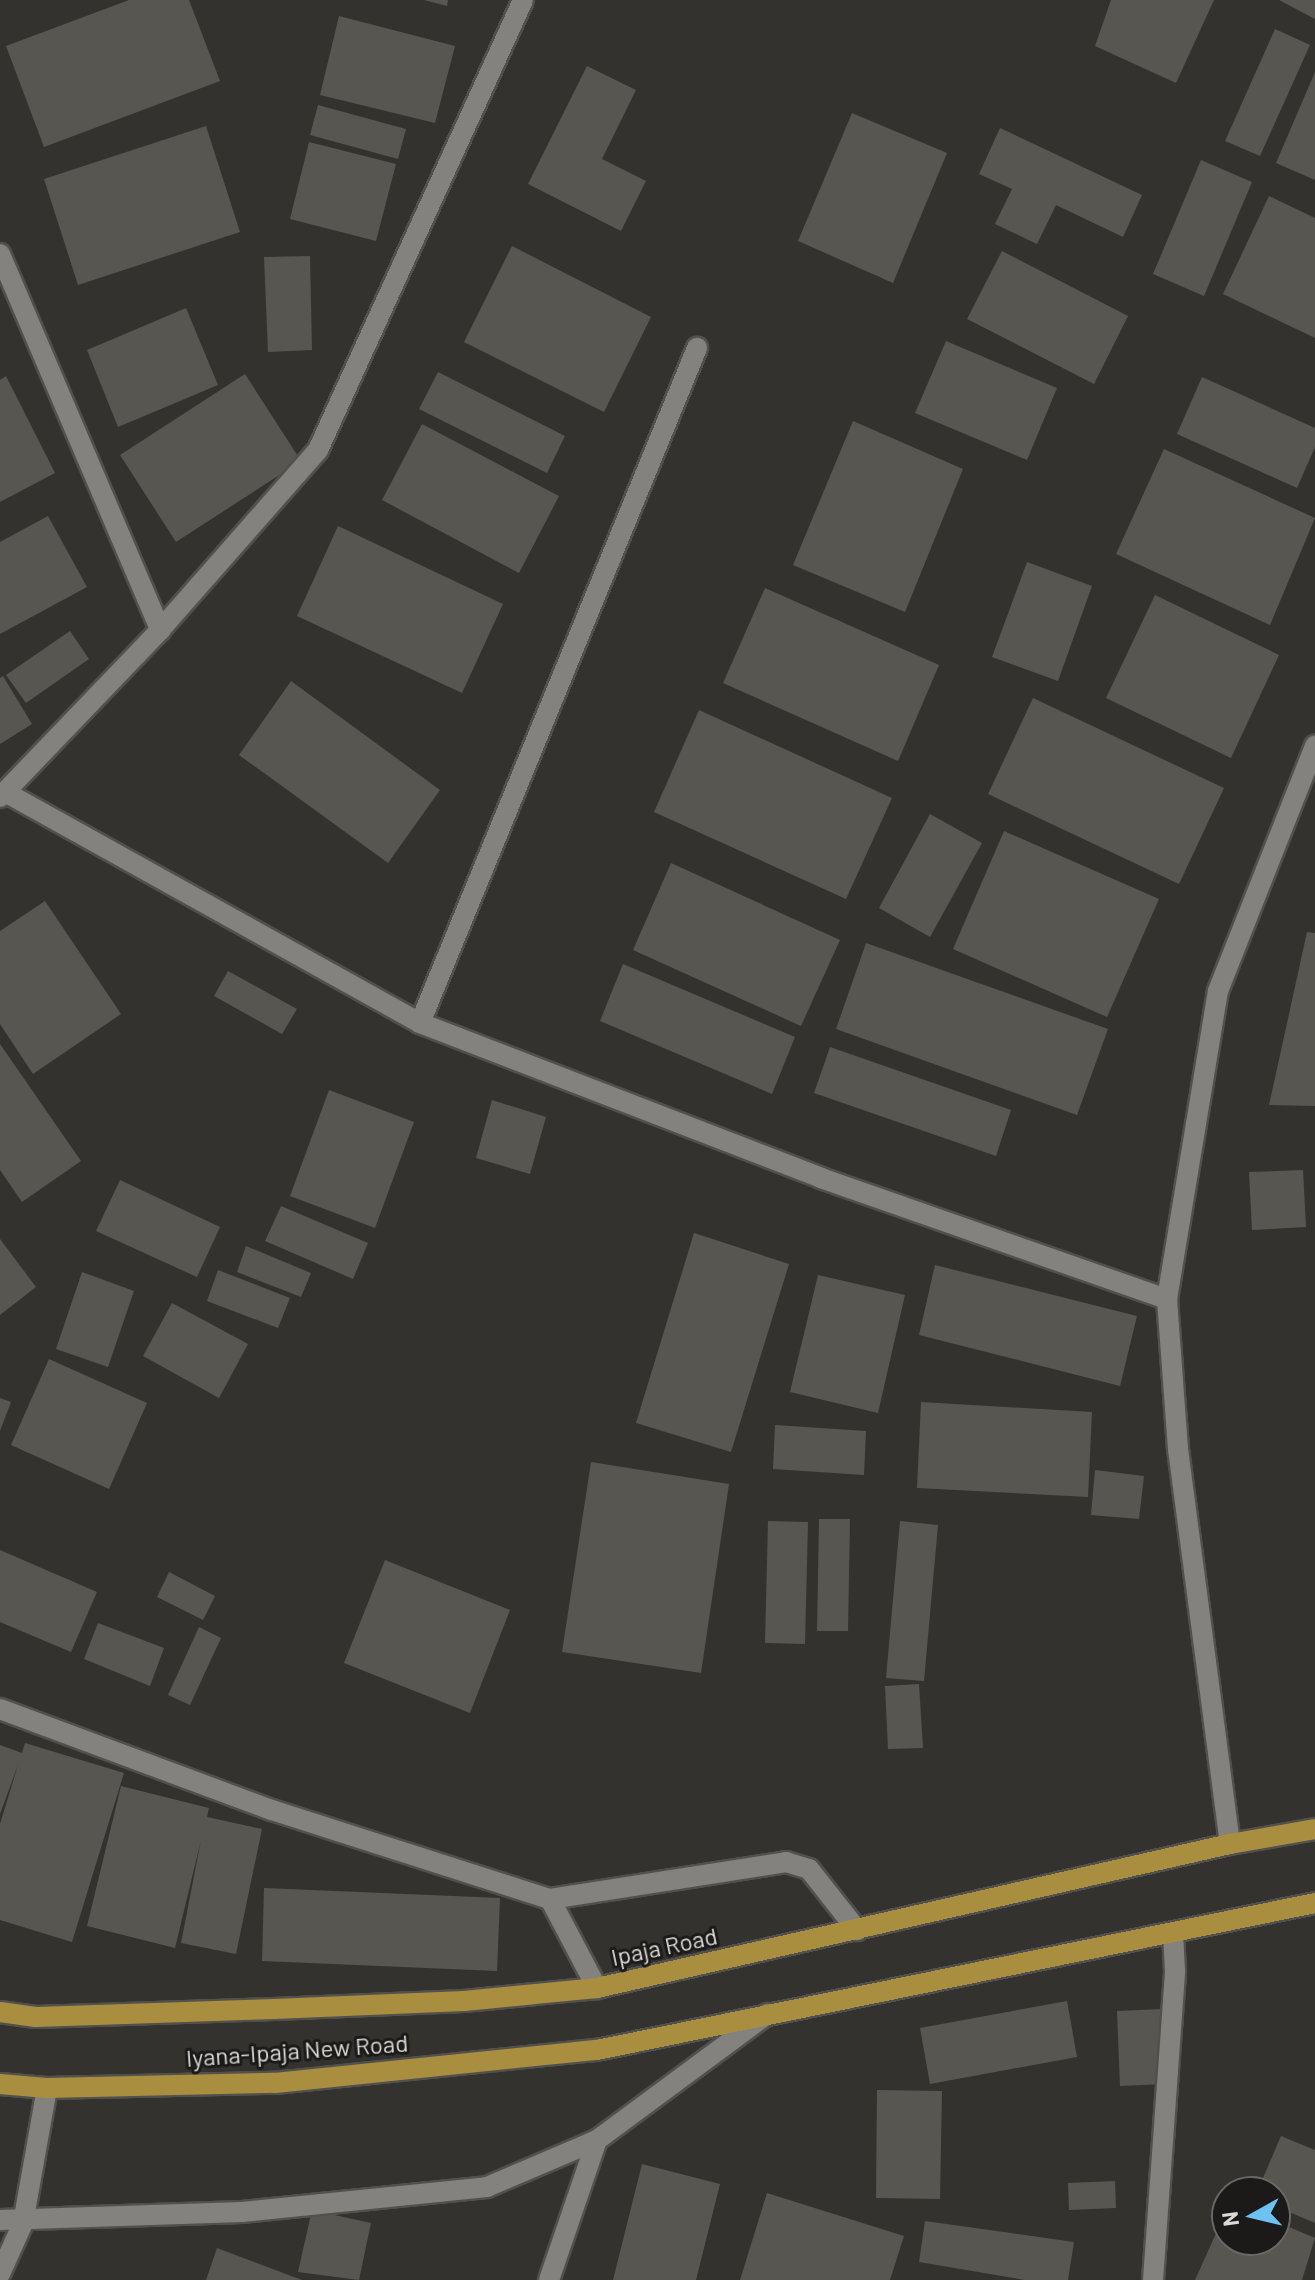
<!DOCTYPE html>
<html>
<head>
<meta charset="utf-8">
<style>
	body { margin:0 }
	#map { position:relative; width:1315px; height:2280px; overflow:hidden; background:#34322e; font-family:Barlow,sans-serif }
	div>[style] { position:absolute }
	.building>* { inset:0; background:#585651 }
	.roads { filter:drop-shadow(2px 0 #52504c) drop-shadow(-2px 0 #52504c) drop-shadow(0 2px #52504c) drop-shadow(0 -2px #52504c) }
	.minor>* { height:20px; margin:-10px; padding:0 10px; transform-origin:10px; border-radius:10px; background:#84827e }
	.tertiary>* { height:20px; margin:-10px; padding:0 10px; transform-origin:10px; border-radius:10px; background:#84827e }
	.primary>* { height:20px; margin:-10px; padding:0 10px; transform-origin:10px; border-radius:10px; background:#aa8e40 }
	span { translate:-50% -50%; white-space:nowrap; text-align:center; line-height:1.15; -webkit-text-stroke:6px #1b1a18; paint-order:stroke }
	.street-label { font-size:24px; color:#dcdad8 }
	.north { position:absolute; left:1211px; top:2176px; width:80px; height:80px; box-sizing:border-box; background:#1b1a18; border:2px solid #686765; border-radius:50%; rotate:262deg; font-size:22px; font-weight:700; line-height:32px; text-align:center; color:#dcdad8 }
	.north::after { content:''; display:block; margin:auto; width:28px; height:36px; background:#6ec2f3; clip-path:polygon(50% 0,100% 100%,50% 72%,0 100%) }
</style>
</head>
<body>
<div id="map">
	<div class="building">
		<div style="clip-path:polygon(129px 0,189px 0,220px 81px,44px 147px,6px 46px)"></div>
		<div style="clip-path:polygon(424px 0,448px 0,447px 6px)"></div>
		<div style="clip-path:polygon(1111px 0,1214px 0,1176px 83px,1095px 46px)"></div>
		<div style="clip-path:polygon(1279px 0,1315px 0,1315px 19px)"></div>
		<div style="clip-path:polygon(339px 16px,455px 46px,435px 123px,320px 95px)"></div>
		<div style="clip-path:polygon(1275px 29px,1310px 45px,1260px 156px,1225px 141px)"></div>
		<div style="clip-path:polygon(587px 66px,636px 90px,602px 159px,646px 181px,621px 231px,528px 184px)"></div>
		<div style="clip-path:polygon(1315px 72px,1315px 180px,1276px 163px)"></div>
		<div style="clip-path:polygon(318px 105px,406px 129px,398px 159px,310px 135px)"></div>
		<div style="clip-path:polygon(852px 113px,947px 153px,893px 283px,798px 241px)"></div>
		<div style="clip-path:polygon(206px 126px,240px 232px,78px 285px,44px 179px)"></div>
		<div style="clip-path:polygon(1000px 128px,1142px 195px,1123px 237px,1056px 205px,1037px 244px,995px 224px,1012px 189px,979px 174px)"></div>
		<div style="clip-path:polygon(309px 142px,396px 164px,376px 241px,290px 219px)"></div>
		<div style="clip-path:polygon(1201px 160px,1252px 182px,1204px 296px,1153px 274px)"></div>
		<div style="clip-path:polygon(1269px 196px,1315px 218px,1315px 338px,1223px 294px)"></div>
		<div style="clip-path:polygon(512px 246px,651px 317px,604px 412px,464px 342px)"></div>
		<div style="clip-path:polygon(1002px 251px,1128px 316px,1094px 384px,967px 319px)"></div>
		<div style="clip-path:polygon(310px 256px,312px 350px,268px 352px,264px 257px)"></div>
		<div style="clip-path:polygon(186px 308px,218px 385px,118px 427px,87px 350px)"></div>
		<div style="clip-path:polygon(946px 341px,1057px 388px,1027px 460px,915px 413px)"></div>
		<div style="clip-path:polygon(438px 372px,565px 436px,547px 473px,419px 409px)"></div>
		<div style="clip-path:polygon(245px 374px,301px 461px,176px 542px,120px 455px)"></div>
		<div style="clip-path:polygon(6px 376px,55px 473px,0 502px,0 380px)"></div>
		<div style="clip-path:polygon(1202px 377px,1315px 428px,1315px 447px,1297px 488px,1177px 434px)"></div>
		<div style="clip-path:polygon(853px 421px,963px 469px,905px 612px,793px 565px)"></div>
		<div style="clip-path:polygon(422px 424px,559px 496px,519px 573px,382px 500px)"></div>
		<div style="clip-path:polygon(1164px 449px,1315px 518px,1270px 625px,1116px 554px)"></div>
		<div style="clip-path:polygon(48px 516px,87px 587px,0 634px,0 542px)"></div>
		<div style="clip-path:polygon(338px 526px,503px 604px,462px 693px,297px 616px)"></div>
		<div style="clip-path:polygon(1027px 562px,1092px 586px,1058px 681px,992px 657px)"></div>
		<div style="clip-path:polygon(765px 588px,939px 665px,898px 761px,723px 683px)"></div>
		<div style="clip-path:polygon(1155px 595px,1279px 655px,1231px 758px,1106px 698px)"></div>
		<div style="clip-path:polygon(70px 631px,89px 659px,26px 703px,6px 675px)"></div>
		<div style="clip-path:polygon(3px 676px,32px 724px,0 744px,0 678px)"></div>
		<div style="clip-path:polygon(291px 681px,440px 790px,388px 863px,239px 755px)"></div>
		<div style="clip-path:polygon(1033px 698px,1224px 788px,1179px 884px,988px 794px)"></div>
		<div style="clip-path:polygon(699px 710px,892px 798px,846px 899px,654px 812px)"></div>
		<div style="clip-path:polygon(930px 814px,982px 843px,930px 937px,879px 908px)"></div>
		<div style="clip-path:polygon(1004px 831px,1159px 899px,1107px 1017px,953px 949px)"></div>
		<div style="clip-path:polygon(671px 863px,840px 940px,801px 1026px,633px 950px)"></div>
		<div style="clip-path:polygon(45px 901px,121px 1014px,33px 1074px,0 1024px,0 931px)"></div>
		<div style="clip-path:polygon(1307px 932px,1315px 933px,1315px 1106px,1269px 1105px)"></div>
		<div style="clip-path:polygon(866px 943px,1108px 1029px,1077px 1115px,836px 1029px)"></div>
		<div style="clip-path:polygon(623px 964px,795px 1037px,772px 1094px,600px 1021px)"></div>
		<div style="clip-path:polygon(228px 971px,297px 1009px,282px 1034px,214px 996px)"></div>
		<div style="clip-path:polygon(0 1044px,81px 1161px,22px 1202px,0 1170px)"></div>
		<div style="clip-path:polygon(830px 1047px,1011px 1110px,996px 1156px,814px 1093px)"></div>
		<div style="clip-path:polygon(329px 1090px,414px 1122px,375px 1228px,290px 1196px)"></div>
		<div style="clip-path:polygon(492px 1100px,546px 1117px,530px 1174px,476px 1158px)"></div>
		<div style="clip-path:polygon(1303px 1170px,1306px 1227px,1252px 1230px,1249px 1172px)"></div>
		<div style="clip-path:polygon(120px 1180px,220px 1227px,197px 1277px,96px 1231px)"></div>
		<div style="clip-path:polygon(281px 1206px,368px 1243px,353px 1279px,265px 1241px)"></div>
		<div style="clip-path:polygon(694px 1233px,789px 1264px,731px 1452px,636px 1423px)"></div>
		<div style="clip-path:polygon(0 1239px,36px 1287px,0 1315px)"></div>
		<div style="clip-path:polygon(246px 1246px,311px 1273px,301px 1297px,237px 1272px)"></div>
		<div style="clip-path:polygon(935px 1265px,1137px 1316px,1120px 1386px,919px 1335px)"></div>
		<div style="clip-path:polygon(218px 1270px,290px 1298px,278px 1328px,207px 1301px)"></div>
		<div style="clip-path:polygon(82px 1272px,134px 1291px,108px 1367px,56px 1349px)"></div>
		<div style="clip-path:polygon(818px 1275px,905px 1295px,878px 1413px,790px 1392px)"></div>
		<div style="clip-path:polygon(172px 1303px,248px 1344px,219px 1398px,143px 1356px)"></div>
		<div style="clip-path:polygon(49px 1359px,147px 1403px,109px 1489px,11px 1445px)"></div>
		<div style="clip-path:polygon(0 1398px,11px 1402px,0 1431px)"></div>
		<div style="clip-path:polygon(921px 1402px,1092px 1412px,1088px 1497px,917px 1488px)"></div>
		<div style="clip-path:polygon(775px 1425px,866px 1431px,864px 1475px,773px 1469px)"></div>
		<div style="clip-path:polygon(591px 1462px,729px 1484px,701px 1673px,562px 1652px)"></div>
		<div style="clip-path:polygon(1095px 1470px,1144px 1476px,1139px 1519px,1091px 1515px)"></div>
		<div style="clip-path:polygon(819px 1519px,850px 1519px,848px 1631px,817px 1631px)"></div>
		<div style="clip-path:polygon(768px 1521px,808px 1522px,805px 1644px,765px 1643px)"></div>
		<div style="clip-path:polygon(900px 1521px,938px 1525px,924px 1681px,886px 1678px)"></div>
		<div style="clip-path:polygon(0 1550px,97px 1592px,71px 1652px,0 1622px)"></div>
		<div style="clip-path:polygon(385px 1560px,510px 1610px,470px 1713px,344px 1663px)"></div>
		<div style="clip-path:polygon(169px 1572px,215px 1596px,203px 1620px,157px 1597px)"></div>
		<div style="clip-path:polygon(98px 1623px,164px 1648px,150px 1686px,84px 1659px)"></div>
		<div style="clip-path:polygon(199px 1627px,221px 1638px,190px 1705px,168px 1695px)"></div>
		<div style="clip-path:polygon(919px 1684px,923px 1748px,888px 1749px,885px 1686px)"></div>
		<div style="clip-path:polygon(25px 1743px,124px 1773px,72px 1942px,0 1920px,0 1824px,18px 1765px,0 1814px,0 1745px,22px 1753px)"></div>
		<div style="clip-path:polygon(121px 1786px,209px 1808px,207px 1817px,262px 1829px,236px 1954px,181px 1943px,201px 1840px,175px 1948px,87px 1926px)"></div>
		<div style="clip-path:polygon(264px 1888px,500px 1898px,497px 1971px,262px 1961px)"></div>
		<div style="clip-path:polygon(1067px 2001px,1077px 2057px,930px 2084px,920px 2028px)"></div>
		<div style="clip-path:polygon(1162px 2009px,1165px 2084px,1120px 2086px,1117px 2011px)"></div>
		<div style="clip-path:polygon(877px 2090px,942px 2091px,940px 2199px,876px 2198px)"></div>
		<div style="clip-path:polygon(1281px 2136px,1315px 2150px,1315px 2223px,1275px 2206px,1275px 2192px,1257px 2192px)"></div>
		<div style="clip-path:polygon(642px 2164px,720px 2184px,696px 2280px,613px 2280px)"></div>
		<div style="clip-path:polygon(1115px 2181px,1116px 2208px,1069px 2210px,1068px 2183px)"></div>
		<div style="clip-path:polygon(767px 2193px,904px 2236px,890px 2280px,740px 2280px)"></div>
		<div style="clip-path:polygon(1227px 2209px,1227px 2240px,1275px 2240px,1275px 2221px,1315px 2238px,1302px 2280px,1195px 2280px)"></div>
		<div style="clip-path:polygon(312px 2210px,371px 2223px,359px 2280px,298px 2272px)"></div>
		<div style="clip-path:polygon(925px 2221px,1074px 2242px,1068px 2280px,1025px 2280px,919px 2262px)"></div>
		<div style="clip-path:polygon(217px 2248px,302px 2280px,206px 2280px)"></div>
	</div>
	<div class="roads">
		<div class="minor">
			<div style="left:0;top:254px;width:409px;rotate:66.9deg"></div>
			<div style="left:5px;top:792px;width:475px;rotate:29.1deg"></div>
			<div style="left:420px;top:1023px;width:430px;rotate:21.1deg"></div>
			<div style="left:821px;top:1178px;width:367px;rotate:19.3deg"></div>
			<div style="left:0;top:797px;width:231px;rotate:-46.2deg"></div>
			<div style="left:160px;top:630px;width:240px;rotate:-48.7deg"></div>
			<div style="left:318px;top:450px;width:494px;rotate:-65.5deg"></div>
			<div style="left:420px;top:1023px;width:730px;rotate:-67.69deg"></div>
			<div style="left:0;top:1709px;width:290px;rotate:20.4deg"></div>
			<div style="left:272px;top:1810px;width:292px;rotate:17.8deg"></div>
			<div style="left:550px;top:1899px;width:101px;rotate:62.2deg"></div>
			<div style="left:1230px;top:1844px;width:398px;rotate:-97.5deg"></div>
			<div style="left:1178px;top:1449px;width:150px;rotate:-94.2deg"></div>
			<div style="left:1167px;top:1299px;width:312px;rotate:-80.6deg"></div>
			<div style="left:1218px;top:991px;width:264px;rotate:-68.4deg"></div>
			<div style="left:550px;top:1899px;width:239px;rotate:-8.9deg"></div>
			<div style="left:786px;top:1862px;width:24px;rotate:17deg"></div>
			<div style="left:809px;top:1869px;width:78px;rotate:51.8deg"></div>
			<div style="left:0;top:2220px;width:242px;rotate:-1.9deg"></div>
			<div style="left:242px;top:2212px;width:246px;rotate:-5.8deg"></div>
			<div style="left:487px;top:2187px;width:120px;rotate:-23.1deg"></div>
			<div style="left:597px;top:2140px;width:212px;rotate:-36.5deg"></div>
			<div style="left:549px;top:2280px;width:148px;rotate:-71.1deg"></div>
			<div style="left:1153px;top:2280px;width:310px;rotate:-85.9deg"></div>
			<div style="left:1175px;top:1971px;width:36px;rotate:-93deg"></div>
		</div>
		<div class="tertiary">
			<div style="left:0;top:2274px;width:56px;rotate:-65.7deg"></div>
			<div style="left:23px;top:2223px;width:137px;rotate:-79.9deg"></div>
		</div>
		<div class="primary">
			<div style="left:0;top:2012px;width:36px;rotate:8deg"></div>
			<div style="left:36px;top:2017px;width:238px;rotate:-1.9deg"></div>
			<div style="left:274px;top:2009px;width:190px;rotate:-2.4deg"></div>
			<div style="left:464px;top:2001px;width:134px;rotate:-5.6deg"></div>
			<div style="left:597px;top:1988px;width:649px;rotate:-12.82deg"></div>
			<div style="left:1230px;top:1844px;width:86px;rotate:-10deg"></div>
			<div style="left:0;top:2084px;width:47px;rotate:4.9deg"></div>
			<div style="left:47px;top:2088px;width:228px;rotate:-1.3deg"></div>
			<div style="left:275px;top:2083px;width:324px;rotate:-5.9deg"></div>
			<div style="left:597px;top:2050px;width:733px;rotate:-11.57deg"></div>
		</div>
	</div>
	<div class="street-label">
		<span style="left:664px;top:1946px;rotate:-12deg">Ipaja Road</span>
		<span style="left:297px;top:2050px;rotate:-4deg">Iyana-Ipaja New Road</span>
	</div>
	<div class="north">N</div>
</div>
</body>
</html>
